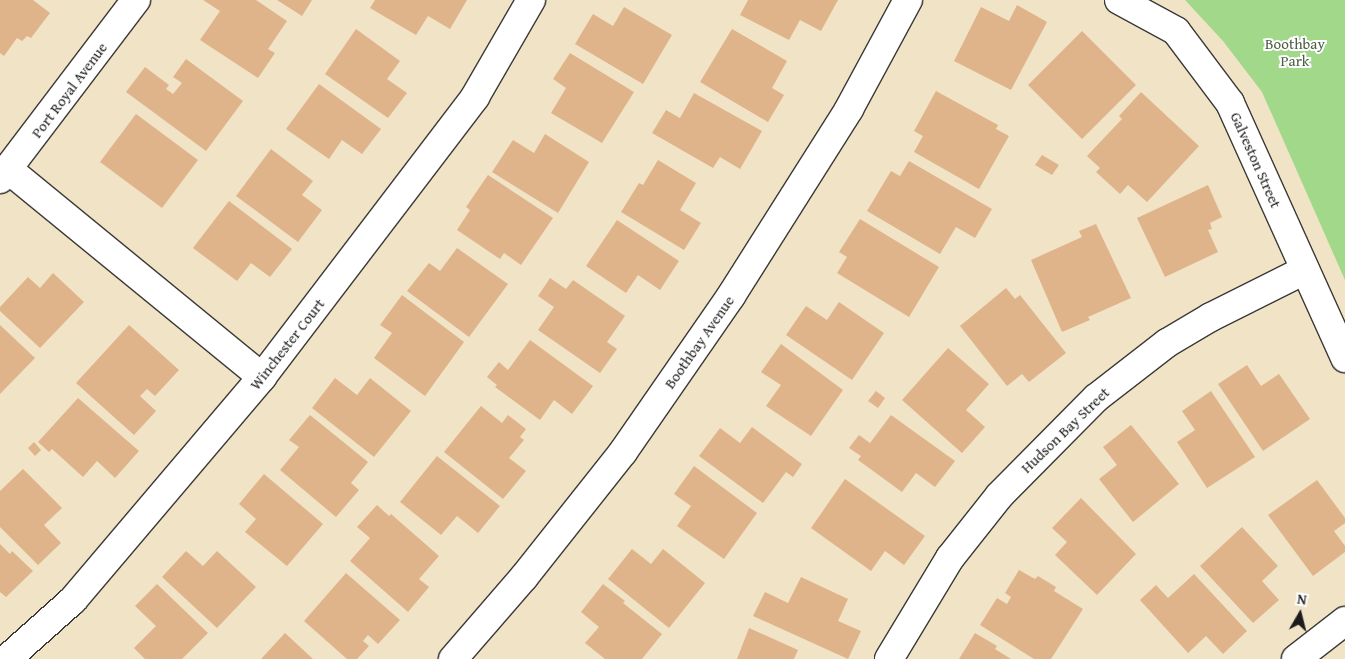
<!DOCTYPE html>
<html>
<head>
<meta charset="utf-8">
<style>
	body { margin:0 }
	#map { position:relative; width:1345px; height:659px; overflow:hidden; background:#f0e3c6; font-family:"Gentium Book Plus",serif }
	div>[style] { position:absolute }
	.green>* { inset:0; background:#a1d88a }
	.building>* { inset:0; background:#e0b48b }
	.roads { filter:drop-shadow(1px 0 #3c3a36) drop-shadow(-1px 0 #3c3a36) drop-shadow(0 1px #3c3a36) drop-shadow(0 -1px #3c3a36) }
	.minor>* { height:28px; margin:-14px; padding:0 14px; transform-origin:14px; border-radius:14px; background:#fff }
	span { translate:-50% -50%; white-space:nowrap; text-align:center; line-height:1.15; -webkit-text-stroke:4px #fff; paint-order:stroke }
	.park-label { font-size:15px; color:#4b5e42 }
	.street-label { font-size:15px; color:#1c1c1c }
	.north { position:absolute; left:1275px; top:589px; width:50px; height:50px; -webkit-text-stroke:4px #fff; paint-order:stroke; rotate:8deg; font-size:14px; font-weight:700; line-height:20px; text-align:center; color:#1c1c1c }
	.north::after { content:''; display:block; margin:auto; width:18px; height:22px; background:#1c1c1c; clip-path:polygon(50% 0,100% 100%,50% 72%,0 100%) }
</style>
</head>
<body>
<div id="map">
	<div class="green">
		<div style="clip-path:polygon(1185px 0,1345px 0,1345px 280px,1262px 92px,1223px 41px)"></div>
	</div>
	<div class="building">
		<div style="clip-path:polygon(0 0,33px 0,50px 13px,31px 38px,27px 36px,22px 41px,17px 38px,4px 56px,0 53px)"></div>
		<div style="clip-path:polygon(203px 0,256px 0,287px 21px,268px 49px,275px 53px,258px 78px,200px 40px,220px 11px)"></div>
		<div style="clip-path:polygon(277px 0,312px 0,302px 16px)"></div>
		<div style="clip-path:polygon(375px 0,467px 0,450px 29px,428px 16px,416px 35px,370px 8px)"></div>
		<div style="clip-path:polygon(748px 0,838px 0,821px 31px,800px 20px,789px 40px,740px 15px)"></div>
		<div style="clip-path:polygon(1017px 5px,1047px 22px,1011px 90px,954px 61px,981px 7px,1009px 21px)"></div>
		<div style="clip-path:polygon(624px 7px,672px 35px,643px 84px,575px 44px,593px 14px,613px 26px)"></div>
		<div style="clip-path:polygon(356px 29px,400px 61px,387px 79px,407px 93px,388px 118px,325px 74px)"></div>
		<div style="clip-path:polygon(732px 29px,787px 61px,772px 88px,784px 95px,768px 122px,700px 82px)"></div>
		<div style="clip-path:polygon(1082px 31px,1136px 85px,1082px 139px,1028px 85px)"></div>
		<div style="clip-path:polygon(570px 53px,634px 92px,602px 143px,551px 113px,566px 88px,553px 79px)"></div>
		<div style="clip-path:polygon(186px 59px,243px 101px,206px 151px,126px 92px,145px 67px,169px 85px,166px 89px,173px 94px,182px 83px,173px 77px)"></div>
		<div style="clip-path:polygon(319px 84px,381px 129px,362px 154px,342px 140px,329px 159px,286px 129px)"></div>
		<div style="clip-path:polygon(936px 91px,998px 125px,996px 129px,1009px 136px,979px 189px,914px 152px,923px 136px,914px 131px)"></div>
		<div style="clip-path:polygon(1141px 92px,1199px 146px,1147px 202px,1128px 185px,1120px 194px,1096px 172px,1100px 168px,1087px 156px,1122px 119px,1119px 116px)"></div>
		<div style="clip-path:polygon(694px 93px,762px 131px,740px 169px,720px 157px,713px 168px,652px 133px,666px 110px,680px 118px)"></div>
		<div style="clip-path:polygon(136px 114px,198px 160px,162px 208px,100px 162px)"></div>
		<div style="clip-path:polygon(545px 134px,589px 162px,558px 213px,492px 172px,513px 140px,534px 153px)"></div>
		<div style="clip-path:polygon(271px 149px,313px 181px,302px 195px,322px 210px,298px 242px,236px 196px)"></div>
		<div style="clip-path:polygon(1042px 155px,1059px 165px,1052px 175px,1035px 165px)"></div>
		<div style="clip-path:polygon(658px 160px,696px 183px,680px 210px,701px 223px,684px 250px,621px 212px,639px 183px,643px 185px)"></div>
		<div style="clip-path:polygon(909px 161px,992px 209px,975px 238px,956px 227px,940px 254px,867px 211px,891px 171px,900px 176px)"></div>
		<div style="clip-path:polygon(488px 175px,553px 218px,521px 265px,504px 253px,500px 259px,457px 230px,470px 210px,466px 207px)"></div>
		<div style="clip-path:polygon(1208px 185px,1222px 217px,1210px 223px,1212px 229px,1208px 230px,1218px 252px,1165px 277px,1137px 218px)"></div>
		<div style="clip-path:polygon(229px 201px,292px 249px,270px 277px,251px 263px,237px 281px,193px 248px)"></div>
		<div style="clip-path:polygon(860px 219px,939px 267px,909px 317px,837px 273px,847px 257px,839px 252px)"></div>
		<div style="clip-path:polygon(617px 220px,679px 261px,660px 290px,638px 275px,626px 293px,586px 266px)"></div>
		<div style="clip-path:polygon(1096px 224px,1131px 298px,1088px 317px,1090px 320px,1062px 332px,1031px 260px,1082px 237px,1079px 231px)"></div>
		<div style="clip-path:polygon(457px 248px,508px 284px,469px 337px,407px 291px,429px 263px,440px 271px)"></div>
		<div style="clip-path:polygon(53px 273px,84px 302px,40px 348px,0 311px,0 307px,28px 277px,40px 288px)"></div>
		<div style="clip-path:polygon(550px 278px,566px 289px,573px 280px,625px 316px,607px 342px,617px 349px,600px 373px,538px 330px,554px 307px,538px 296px)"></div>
		<div style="clip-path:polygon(1006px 288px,1015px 299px,1020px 295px,1066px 353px,1029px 382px,1022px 374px,1007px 386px,960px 326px)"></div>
		<div style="clip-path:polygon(402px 295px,464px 342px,425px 396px,374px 358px,392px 333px,380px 325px)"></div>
		<div style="clip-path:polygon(839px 302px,884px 333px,852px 380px,786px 335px,806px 306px,827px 320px)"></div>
		<div style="clip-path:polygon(0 325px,35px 358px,0 394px)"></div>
		<div style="clip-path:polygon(129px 325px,179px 370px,155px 396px,147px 389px,140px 396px,156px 411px,134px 435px,76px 383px)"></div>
		<div style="clip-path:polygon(530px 340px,593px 386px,572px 414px,554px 400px,540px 420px,495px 387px,497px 385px,487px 377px,499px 362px,508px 370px)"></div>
		<div style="clip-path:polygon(781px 344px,843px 390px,811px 436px,766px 406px,781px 385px,761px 372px)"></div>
		<div style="clip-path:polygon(948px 348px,989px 384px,966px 410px,985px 427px,962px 453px,902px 400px)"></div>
		<div style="clip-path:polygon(1247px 365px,1261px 386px,1279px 374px,1310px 419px,1263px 451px,1218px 384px)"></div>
		<div style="clip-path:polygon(335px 378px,357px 395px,370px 378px,411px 411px,374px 457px,312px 408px)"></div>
		<div style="clip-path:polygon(876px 391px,885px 398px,878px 408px,868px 401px)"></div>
		<div style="clip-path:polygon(1211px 391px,1255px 457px,1207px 488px,1177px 442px,1195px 430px,1182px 411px)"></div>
		<div style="clip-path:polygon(78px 398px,139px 451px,115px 478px,97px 461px,83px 477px,52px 449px,49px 452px,38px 442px)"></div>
		<div style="clip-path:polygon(481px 406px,502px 423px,508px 415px,526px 429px,520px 437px,524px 440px,509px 458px,526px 471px,503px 499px,444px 452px)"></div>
		<div style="clip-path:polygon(310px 415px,368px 462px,351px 483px,359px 490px,336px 517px,280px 470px,299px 447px,289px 440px)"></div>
		<div style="clip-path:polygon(891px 415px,955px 461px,935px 487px,916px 473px,902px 492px,858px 460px,861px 456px,849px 448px,859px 435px,870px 443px)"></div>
		<div style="clip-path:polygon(1131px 425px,1179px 484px,1133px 522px,1099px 479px,1117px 465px,1103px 447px)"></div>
		<div style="clip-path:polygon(752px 427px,802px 464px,793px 477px,786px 472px,763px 503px,699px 456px,720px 428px,740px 443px)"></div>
		<div style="clip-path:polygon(34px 442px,41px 450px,35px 456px,28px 448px)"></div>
		<div style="clip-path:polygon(437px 456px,500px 506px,478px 533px,457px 516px,441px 535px,400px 502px)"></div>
		<div style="clip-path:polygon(694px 466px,757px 513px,724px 559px,677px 526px,691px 506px,674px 494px)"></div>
		<div style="clip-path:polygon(23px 469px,62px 508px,44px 525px,61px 543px,38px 565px,0 527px,0 491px)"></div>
		<div style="clip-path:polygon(264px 474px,323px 524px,287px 566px,245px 532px,256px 519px,239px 504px)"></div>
		<div style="clip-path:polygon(845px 479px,925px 536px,904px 565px,885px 551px,871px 571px,811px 528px)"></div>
		<div style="clip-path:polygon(1317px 480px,1345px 518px,1345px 523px,1334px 531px,1345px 546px,1345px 552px,1313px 576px,1268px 515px)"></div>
		<div style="clip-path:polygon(1081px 498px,1136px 554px,1097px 595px,1055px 555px,1067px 542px,1052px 528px)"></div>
		<div style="clip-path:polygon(377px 505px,389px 516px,391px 514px,439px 556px,419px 579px,429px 587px,408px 612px,350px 561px,370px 538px,357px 527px)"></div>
		<div style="clip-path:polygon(1242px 527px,1278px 566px,1262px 581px,1279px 600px,1253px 623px,1200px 566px)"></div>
		<div style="clip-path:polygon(0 544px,10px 554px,12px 551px,33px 571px,6px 597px,0 592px)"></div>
		<div style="clip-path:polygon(632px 549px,651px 564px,663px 549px,705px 583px,669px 628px,608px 579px)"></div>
		<div style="clip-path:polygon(186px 551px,203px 566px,217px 551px,256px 587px,217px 628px,162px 577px)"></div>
		<div style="clip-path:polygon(1019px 570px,1035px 579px,1038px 576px,1056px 587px,1054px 591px,1083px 609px,1051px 659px,1034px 659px,980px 625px,997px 598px,1007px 604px,1011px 597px,1005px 593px)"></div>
		<div style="clip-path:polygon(346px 573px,400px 620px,378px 644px,368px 635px,363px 641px,369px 646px,357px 659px,347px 659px,304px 621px)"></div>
		<div style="clip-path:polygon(1194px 574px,1247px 631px,1223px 654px,1206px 636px,1188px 653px,1140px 600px,1156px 585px,1168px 598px)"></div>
		<div style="clip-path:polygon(801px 577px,848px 599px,838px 621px,861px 631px,848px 659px,753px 616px,765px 592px,788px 603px)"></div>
		<div style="clip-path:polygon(157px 584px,208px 633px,182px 659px,145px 659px,134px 648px,156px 626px,135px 606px)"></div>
		<div style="clip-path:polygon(603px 584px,625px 601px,623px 603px,662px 634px,642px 659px,605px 659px,585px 643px,599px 627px,581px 612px)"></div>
		<div style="clip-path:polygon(749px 628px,798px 650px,794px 659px,737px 659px)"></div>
		<div style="clip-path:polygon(285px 633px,313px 659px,261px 659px)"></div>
		<div style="clip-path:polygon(975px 633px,997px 646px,995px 649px,1011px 659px,959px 659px)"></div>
	</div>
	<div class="roads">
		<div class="minor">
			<div style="left:1119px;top:0;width:65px;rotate:28.5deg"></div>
			<div style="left:1176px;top:31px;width:90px;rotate:53.1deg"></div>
			<div style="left:1230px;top:103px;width:280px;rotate:65.7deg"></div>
			<div style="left:9px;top:170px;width:327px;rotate:39.3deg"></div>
			<div style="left:0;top:179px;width:225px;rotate:-52.8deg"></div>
			<div style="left:7px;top:659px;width:89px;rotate:-41.8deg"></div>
			<div style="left:73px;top:600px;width:292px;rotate:-49.7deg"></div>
			<div style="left:262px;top:377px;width:352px;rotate:-52.7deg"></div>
			<div style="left:475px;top:97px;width:112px;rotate:-60deg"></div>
			<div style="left:453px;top:659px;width:108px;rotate:-49.1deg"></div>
			<div style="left:524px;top:577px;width:159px;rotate:-51.6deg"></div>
			<div style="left:623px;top:452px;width:190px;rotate:-55.3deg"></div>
			<div style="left:731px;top:296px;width:221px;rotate:-57.7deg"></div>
			<div style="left:849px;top:109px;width:124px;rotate:-61.6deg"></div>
			<div style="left:889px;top:659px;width:118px;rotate:-58.9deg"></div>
			<div style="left:950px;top:558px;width:80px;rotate:-51.6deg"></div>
			<div style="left:1000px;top:495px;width:136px;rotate:-45.3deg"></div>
			<div style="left:1096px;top:398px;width:90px;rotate:-37.8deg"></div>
			<div style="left:1167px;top:343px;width:51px;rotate:-30.6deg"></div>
			<div style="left:1211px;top:317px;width:105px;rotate:-26.6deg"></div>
			<div style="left:1296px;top:659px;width:62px;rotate:-37.8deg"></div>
		</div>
	</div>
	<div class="park-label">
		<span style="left:1295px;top:52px">Boothbay<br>Park</span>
	</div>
	<div class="street-label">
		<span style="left:69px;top:90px;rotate:-53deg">Port Royal Avenue</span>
		<span style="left:1256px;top:160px;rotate:66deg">Galveston Street</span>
		<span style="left:699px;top:342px;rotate:-55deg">Boothbay Avenue</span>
		<span style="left:287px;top:344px;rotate:-52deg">Winchester Court</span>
		<span style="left:1065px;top:430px;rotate:-44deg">Hudson Bay Street</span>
	</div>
	<div class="north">N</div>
</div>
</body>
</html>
